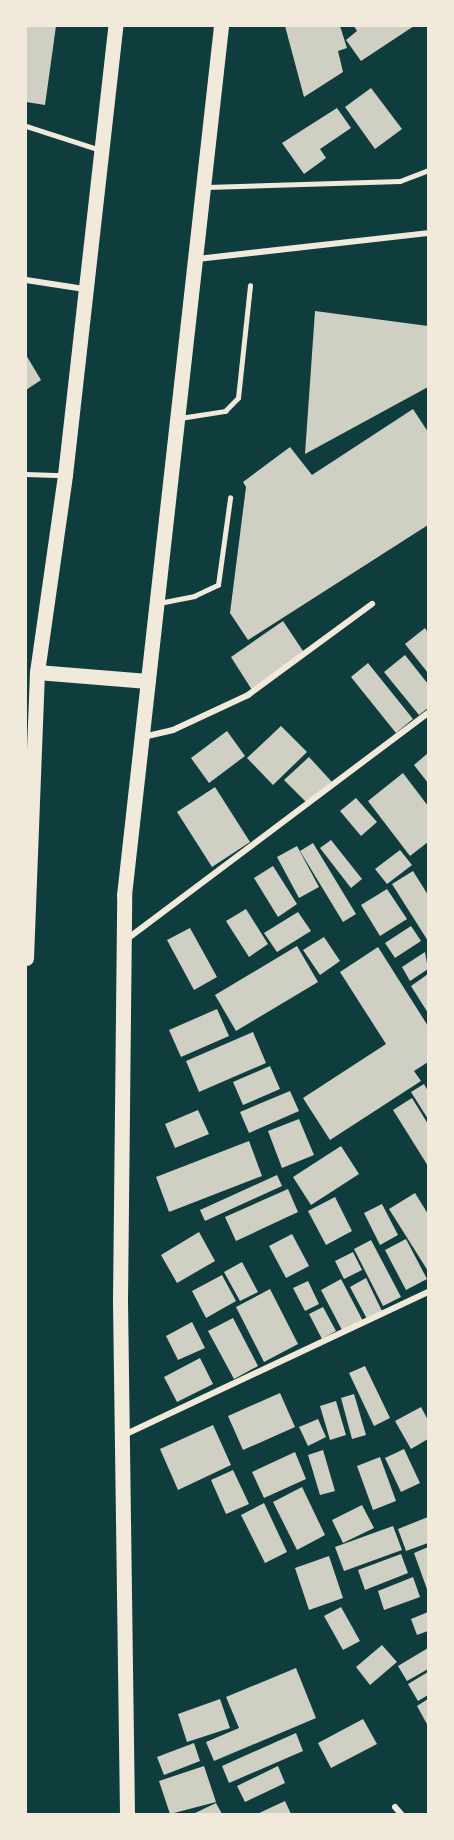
<!DOCTYPE html>
<html>
<head>
<meta charset="utf-8">
<style>
	body { margin:0 }
	#map { position:relative; width:454px; height:1840px; overflow:hidden; background:#0f3d3e; font-family:"Work Sans",sans-serif }
	div>[style] { position:absolute }
	.building>* { inset:0; background:#cfcfc3 }
	.service>* { height:4.5px; margin:-2.25px; padding:0 2.25px; transform-origin:2.25px; border-radius:2.25px; background:#f1e9da }
	.minor>* { height:6px; margin:-3px; padding:0 3px; transform-origin:3px; border-radius:3px; background:#f1e9da }
	.primary>* { height:15px; margin:-7.5px; padding:0 7.5px; transform-origin:7.5px; border-radius:7.5px; background:#f1e9da }
	span { translate:-50% -50%; white-space:nowrap; text-align:center; line-height:1.15; -webkit-text-stroke:4.5px #f1e9da; paint-order:stroke }
	.frame { position:absolute; inset:0; border:27px solid #f1e9da; pointer-events:none }
</style>
</head>
<body>
<div id="map">
	<div class="building">
		<div style="clip-path:polygon(26px 26px,56px 26px,45px 105px,26px 102px)"></div>
		<div style="clip-path:polygon(285px 26px,340px 26px,347px 48px,338px 51px,343px 72px,304px 97px)"></div>
		<div style="clip-path:polygon(354px 26px,414px 26px,361px 61px,346px 40px,357px 31px)"></div>
		<div style="clip-path:polygon(371px 88px,402px 129px,375px 149px,345px 107px)"></div>
		<div style="clip-path:polygon(337px 108px,351px 128px,320px 149px,326px 158px,304px 174px,282px 143px)"></div>
		<div style="clip-path:polygon(315px 311px,428px 326px,428px 387px,305px 454px)"></div>
		<div style="clip-path:polygon(26px 355px,41px 380px,26px 390px)"></div>
		<div style="clip-path:polygon(413px 409px,428px 432px,428px 525px,248px 640px,230px 613px,246px 487px,243px 482px,290px 447px,312px 475px)"></div>
		<div style="clip-path:polygon(283px 621px,305px 654px,252px 690px,231px 657px)"></div>
		<div style="clip-path:polygon(425px 628px,428px 633px,428px 673px,405px 644px)"></div>
		<div style="clip-path:polygon(405px 655px,428px 684px,428px 708px,419px 715px,384px 672px)"></div>
		<div style="clip-path:polygon(368px 663px,413px 719px,396px 733px,351px 677px)"></div>
		<div style="clip-path:polygon(281px 726px,307px 752px,273px 785px,247px 758px)"></div>
		<div style="clip-path:polygon(227px 731px,245px 756px,209px 783px,191px 758px)"></div>
		<div style="clip-path:polygon(428px 753px,428px 783px,414px 765px)"></div>
		<div style="clip-path:polygon(309px 757px,332px 782px,306px 802px,284px 780px)"></div>
		<div style="clip-path:polygon(403px 773px,428px 806px,428px 842px,410px 856px,368px 801px)"></div>
		<div style="clip-path:polygon(215px 787px,250px 842px,212px 867px,177px 812px)"></div>
		<div style="clip-path:polygon(356px 798px,377px 822px,361px 836px,340px 811px)"></div>
		<div style="clip-path:polygon(331px 840px,362px 879px,351px 888px,320px 848px)"></div>
		<div style="clip-path:polygon(313px 843px,356px 914px,343px 922px,300px 851px)"></div>
		<div style="clip-path:polygon(297px 846px,319px 887px,299px 898px,277px 857px)"></div>
		<div style="clip-path:polygon(400px 850px,412px 865px,387px 884px,375px 869px)"></div>
		<div style="clip-path:polygon(273px 866px,297px 904px,278px 917px,254px 878px)"></div>
		<div style="clip-path:polygon(413px 871px,428px 895px,428px 941px,392px 884px)"></div>
		<div style="clip-path:polygon(387px 889px,407px 919px,380px 936px,361px 905px)"></div>
		<div style="clip-path:polygon(246px 909px,268px 944px,249px 957px,226px 921px)"></div>
		<div style="clip-path:polygon(298px 912px,311px 931px,277px 952px,264px 933px)"></div>
		<div style="clip-path:polygon(411px 926px,421px 941px,395px 958px,385px 943px)"></div>
		<div style="clip-path:polygon(190px 928px,217px 977px,194px 990px,167px 940px)"></div>
		<div style="clip-path:polygon(324px 937px,340px 961px,320px 975px,303px 950px)"></div>
		<div style="clip-path:polygon(297px 946px,318px 982px,236px 1031px,215px 995px)"></div>
		<div style="clip-path:polygon(378px 947px,428px 1026px,428px 1062px,414px 1071px,421px 1081px,330px 1140px,303px 1098px,386px 1044px,340px 972px)"></div>
		<div style="clip-path:polygon(425px 952px,428px 969px,410px 981px,402px 967px)"></div>
		<div style="clip-path:polygon(428px 974px,428px 1013px,411px 986px)"></div>
		<div style="clip-path:polygon(217px 1009px,229px 1036px,181px 1057px,169px 1030px)"></div>
		<div style="clip-path:polygon(253px 1032px,266px 1063px,199px 1092px,186px 1061px)"></div>
		<div style="clip-path:polygon(270px 1066px,280px 1089px,243px 1105px,233px 1082px)"></div>
		<div style="clip-path:polygon(424px 1084px,428px 1091px,428px 1119px,411px 1092px)"></div>
		<div style="clip-path:polygon(290px 1091px,299px 1111px,249px 1133px,240px 1112px)"></div>
		<div style="clip-path:polygon(412px 1098px,428px 1124px,428px 1166px,393px 1110px)"></div>
		<div style="clip-path:polygon(198px 1110px,209px 1134px,175px 1148px,165px 1124px)"></div>
		<div style="clip-path:polygon(299px 1119px,314px 1155px,282px 1168px,268px 1131px)"></div>
		<div style="clip-path:polygon(249px 1141px,262px 1176px,169px 1212px,156px 1177px)"></div>
		<div style="clip-path:polygon(341px 1146px,359px 1174px,311px 1205px,293px 1177px)"></div>
		<div style="clip-path:polygon(277px 1175px,282px 1186px,205px 1221px,200px 1210px)"></div>
		<div style="clip-path:polygon(288px 1189px,298px 1212px,236px 1241px,225px 1217px)"></div>
		<div style="clip-path:polygon(415px 1193px,428px 1214px,428px 1271px,389px 1209px)"></div>
		<div style="clip-path:polygon(335px 1197px,352px 1231px,326px 1245px,308px 1211px)"></div>
		<div style="clip-path:polygon(382px 1204px,398px 1235px,380px 1245px,364px 1213px)"></div>
		<div style="clip-path:polygon(199px 1232px,215px 1261px,177px 1283px,161px 1255px)"></div>
		<div style="clip-path:polygon(292px 1234px,309px 1266px,286px 1278px,269px 1246px)"></div>
		<div style="clip-path:polygon(406px 1239px,427px 1279px,406px 1290px,385px 1250px)"></div>
		<div style="clip-path:polygon(371px 1240px,401px 1297px,383px 1306px,354px 1249px)"></div>
		<div style="clip-path:polygon(353px 1252px,362px 1270px,344px 1279px,335px 1261px)"></div>
		<div style="clip-path:polygon(242px 1262px,258px 1292px,240px 1301px,224px 1272px)"></div>
		<div style="clip-path:polygon(222px 1275px,236px 1301px,206px 1318px,192px 1291px)"></div>
		<div style="clip-path:polygon(366px 1278px,382px 1311px,367px 1319px,350px 1287px)"></div>
		<div style="clip-path:polygon(341px 1279px,363px 1321px,343px 1332px,321px 1290px)"></div>
		<div style="clip-path:polygon(308px 1281px,319px 1304px,305px 1311px,293px 1288px)"></div>
		<div style="clip-path:polygon(270px 1289px,298px 1344px,264px 1362px,236px 1307px)"></div>
		<div style="clip-path:polygon(323px 1307px,336px 1331px,322px 1339px,309px 1314px)"></div>
		<div style="clip-path:polygon(233px 1318px,258px 1366px,234px 1379px,208px 1331px)"></div>
		<div style="clip-path:polygon(192px 1322px,205px 1348px,178px 1360px,166px 1336px)"></div>
		<div style="clip-path:polygon(200px 1358px,213px 1384px,177px 1402px,164px 1377px)"></div>
		<div style="clip-path:polygon(365px 1366px,390px 1418px,374px 1426px,349px 1373px)"></div>
		<div style="clip-path:polygon(280px 1393px,295px 1427px,243px 1450px,228px 1416px)"></div>
		<div style="clip-path:polygon(354px 1394px,366px 1435px,352px 1439px,341px 1398px)"></div>
		<div style="clip-path:polygon(336px 1401px,346px 1435px,330px 1440px,320px 1406px)"></div>
		<div style="clip-path:polygon(421px 1407px,428px 1420px,428px 1439px,411px 1449px,395px 1421px)"></div>
		<div style="clip-path:polygon(318px 1419px,326px 1437px,308px 1446px,299px 1427px)"></div>
		<div style="clip-path:polygon(213px 1425px,231px 1465px,178px 1490px,160px 1449px)"></div>
		<div style="clip-path:polygon(404px 1449px,420px 1483px,401px 1492px,385px 1458px)"></div>
		<div style="clip-path:polygon(323px 1450px,335px 1491px,320px 1495px,308px 1455px)"></div>
		<div style="clip-path:polygon(295px 1452px,306px 1479px,264px 1498px,252px 1472px)"></div>
		<div style="clip-path:polygon(380px 1457px,396px 1501px,373px 1510px,357px 1466px)"></div>
		<div style="clip-path:polygon(233px 1470px,249px 1504px,226px 1514px,211px 1480px)"></div>
		<div style="clip-path:polygon(302px 1487px,325px 1535px,297px 1550px,273px 1502px)"></div>
		<div style="clip-path:polygon(264px 1503px,287px 1552px,265px 1563px,241px 1515px)"></div>
		<div style="clip-path:polygon(362px 1505px,374px 1528px,343px 1543px,332px 1520px)"></div>
		<div style="clip-path:polygon(428px 1517px,428px 1543px,406px 1551px,398px 1529px)"></div>
		<div style="clip-path:polygon(393px 1526px,402px 1550px,344px 1571px,335px 1547px)"></div>
		<div style="clip-path:polygon(428px 1547px,428px 1592px,414px 1553px)"></div>
		<div style="clip-path:polygon(401px 1554px,408px 1573px,365px 1590px,358px 1570px)"></div>
		<div style="clip-path:polygon(329px 1556px,343px 1598px,309px 1610px,295px 1568px)"></div>
		<div style="clip-path:polygon(413px 1577px,420px 1597px,384px 1610px,378px 1591px)"></div>
		<div style="clip-path:polygon(341px 1607px,360px 1641px,343px 1650px,324px 1616px)"></div>
		<div style="clip-path:polygon(428px 1612px,428px 1631px,417px 1635px,411px 1619px)"></div>
		<div style="clip-path:polygon(382px 1645px,397px 1662px,370px 1685px,356px 1667px)"></div>
		<div style="clip-path:polygon(428px 1648px,428px 1669px,407px 1681px,398px 1666px)"></div>
		<div style="clip-path:polygon(296px 1668px,316px 1718px,214px 1761px,206px 1742px,239px 1728px,226px 1697px)"></div>
		<div style="clip-path:polygon(428px 1672px,428px 1695px,418px 1701px,408px 1684px)"></div>
		<div style="clip-path:polygon(220px 1699px,230px 1728px,187px 1742px,178px 1714px)"></div>
		<div style="clip-path:polygon(428px 1699px,428px 1726px,417px 1706px)"></div>
		<div style="clip-path:polygon(363px 1719px,377px 1744px,331px 1768px,318px 1743px)"></div>
		<div style="clip-path:polygon(296px 1733px,303px 1751px,229px 1783px,222px 1766px)"></div>
		<div style="clip-path:polygon(194px 1743px,200px 1761px,164px 1775px,157px 1757px)"></div>
		<div style="clip-path:polygon(204px 1766px,216px 1802px,170px 1814px,159px 1781px)"></div>
		<div style="clip-path:polygon(278px 1766px,285px 1783px,245px 1802px,237px 1786px)"></div>
		<div style="clip-path:polygon(285px 1801px,291px 1814px,257px 1814px)"></div>
		<div style="clip-path:polygon(216px 1803px,222px 1814px,193px 1814px)"></div>
	</div>
	<div class="service">
		<div style="left:26px;top:126px;width:75px;rotate:17.9deg"></div>
		<div style="left:207px;top:187px;width:193px;rotate:-1.8deg"></div>
		<div style="left:400px;top:181px;width:30px;rotate:-21deg"></div>
		<div style="left:180px;top:418px;width:46px;rotate:-8.8deg"></div>
		<div style="left:225px;top:411px;width:18px;rotate:-45deg"></div>
		<div style="left:238px;top:398px;width:113px;rotate:-83.9deg"></div>
		<div style="left:26px;top:474px;width:37px;rotate:2deg"></div>
		<div style="left:159px;top:603px;width:36px;rotate:-11deg"></div>
		<div style="left:194px;top:596px;width:26px;rotate:-25deg"></div>
		<div style="left:218px;top:585px;width:88px;rotate:-82.1deg"></div>
	</div>
	<div class="minor">
		<div style="left:197px;top:259px;width:232px;rotate:-6.4deg"></div>
		<div style="left:26px;top:280px;width:59px;rotate:8.8deg"></div>
		<div style="left:143px;top:737px;width:31px;rotate:-13deg"></div>
		<div style="left:173px;top:730px;width:83px;rotate:-25deg"></div>
		<div style="left:248px;top:695px;width:154px;rotate:-36.3deg"></div>
		<div style="left:127px;top:939px;width:376px;rotate:-36.9deg"></div>
		<div style="left:124px;top:1435px;width:336px;rotate:-25.2deg"></div>
		<div style="left:395px;top:1807px;width:9px;rotate:49deg"></div>
	</div>
	<div class="primary">
		<div style="left:37px;top:672px;width:111px;rotate:4.6deg"></div>
		<div style="left:26px;top:958px;width:286px;rotate:-87.8deg"></div>
		<div style="left:37px;top:672px;width:199px;rotate:-81.9deg"></div>
		<div style="left:65px;top:475px;width:452px;rotate:-83.6deg"></div>
		<div style="left:127px;top:1814px;width:513px;rotate:-90.78deg"></div>
		<div style="left:120px;top:1301px;width:406px;rotate:-89.4deg"></div>
		<div style="left:124px;top:895px;width:874px;rotate:-83.63deg"></div>
	</div>
	<div class="frame"></div>
</div>
</body>
</html>
